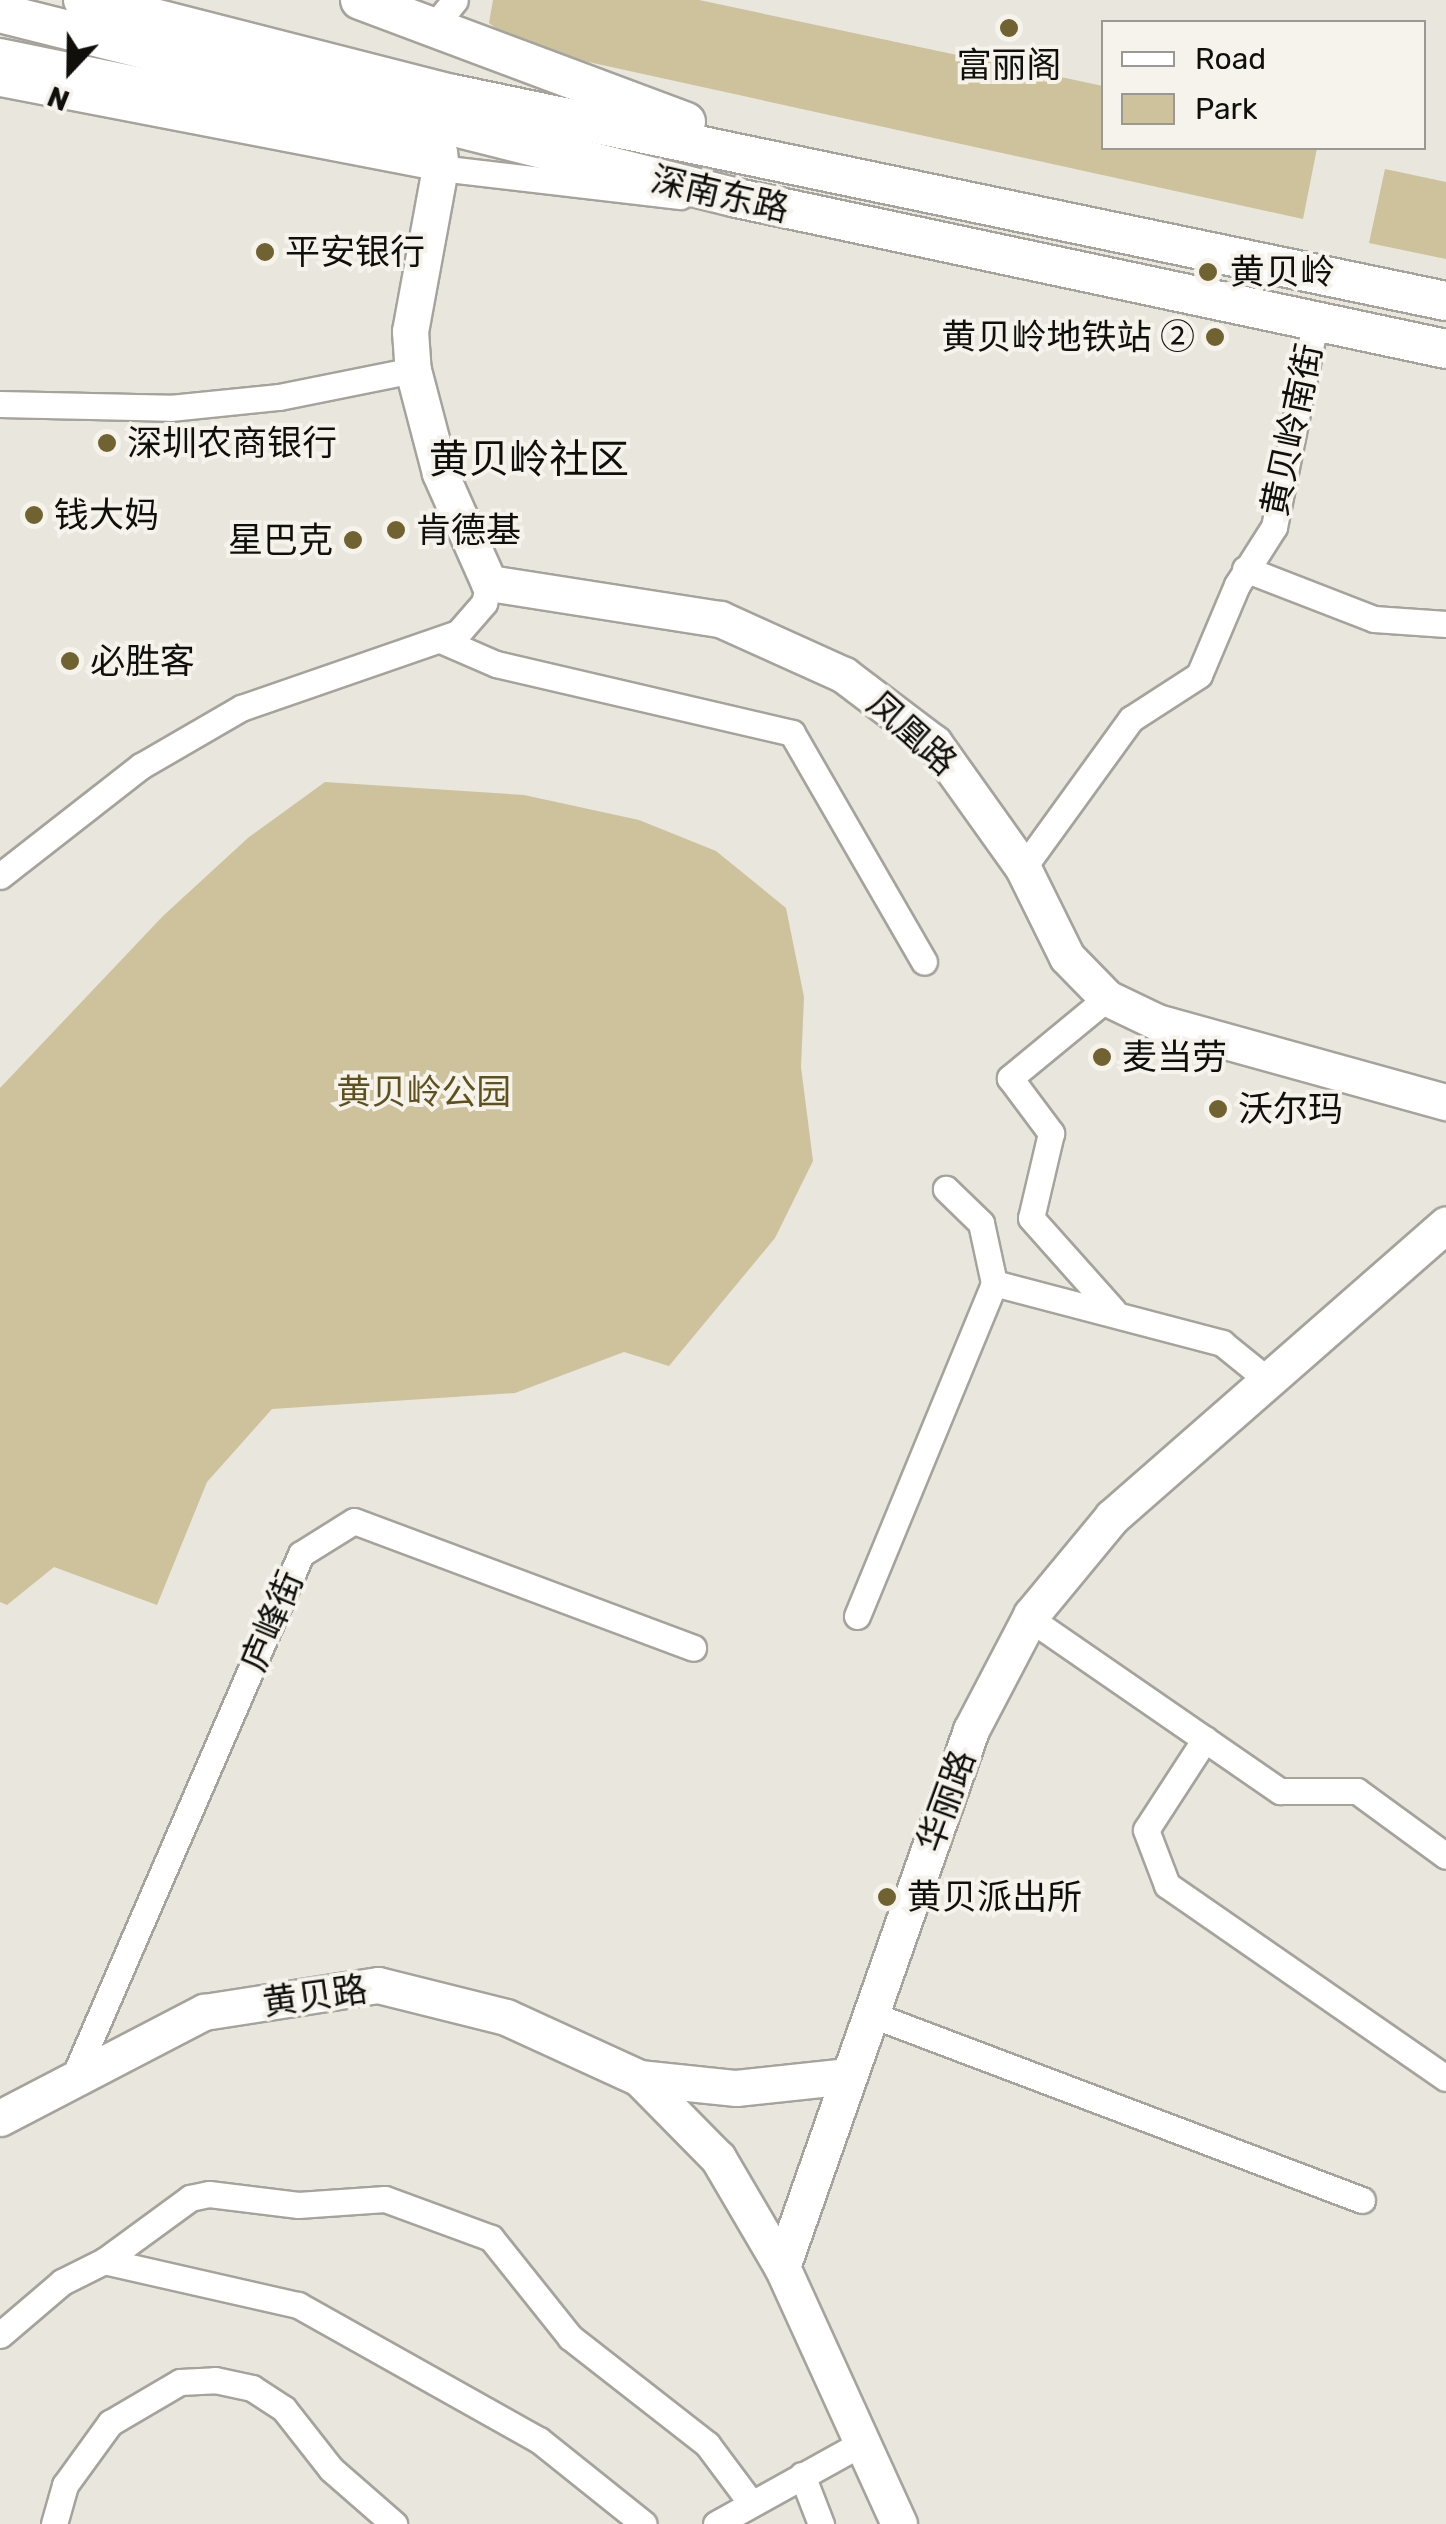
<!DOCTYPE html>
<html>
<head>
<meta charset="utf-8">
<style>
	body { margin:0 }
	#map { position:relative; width:1446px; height:2524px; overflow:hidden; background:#e8e6dd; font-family:Rubik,"Noto Sans SC",sans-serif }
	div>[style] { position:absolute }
	.green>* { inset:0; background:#cdc29c }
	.roads { filter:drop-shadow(2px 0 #a5a39b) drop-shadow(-2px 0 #a5a39b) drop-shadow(0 2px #a5a39b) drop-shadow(0 -2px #a5a39b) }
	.street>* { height:25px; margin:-12.5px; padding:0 12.5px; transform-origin:12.5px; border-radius:12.5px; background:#fff }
	.secondary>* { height:35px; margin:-17.5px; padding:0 17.5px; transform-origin:17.5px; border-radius:17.5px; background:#fff }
	.primary>* { height:38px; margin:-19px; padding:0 19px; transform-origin:19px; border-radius:19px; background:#fff }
	.dots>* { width:28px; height:28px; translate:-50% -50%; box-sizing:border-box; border:5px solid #f5f3eb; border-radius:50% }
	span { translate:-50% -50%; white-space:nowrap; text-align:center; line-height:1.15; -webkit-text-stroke:8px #f5f3eb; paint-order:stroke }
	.poi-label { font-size:35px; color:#100f0c }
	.left { translate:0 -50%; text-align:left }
	.right { translate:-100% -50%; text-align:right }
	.street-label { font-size:35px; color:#100f0c }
	.park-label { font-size:35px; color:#5f511b }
	.quarter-label { font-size:40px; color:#100f0c }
	.legend { position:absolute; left:1101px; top:20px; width:325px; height:130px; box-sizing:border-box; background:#f5f3eb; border:2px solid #999892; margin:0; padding:12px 18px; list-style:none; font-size:30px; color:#100f0c }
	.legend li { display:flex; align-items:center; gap:20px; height:50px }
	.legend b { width:50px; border:2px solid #999892 }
	.north { position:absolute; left:20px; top:20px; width:100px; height:100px; -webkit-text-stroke:8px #f5f3eb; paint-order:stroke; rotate:202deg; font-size:28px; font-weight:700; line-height:40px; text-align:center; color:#100f0c }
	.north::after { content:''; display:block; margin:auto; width:35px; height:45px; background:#100f0c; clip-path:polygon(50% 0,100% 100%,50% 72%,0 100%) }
</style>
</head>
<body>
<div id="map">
	<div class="green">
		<div style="clip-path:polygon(493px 0,699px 0,1103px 86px,1104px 148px,1317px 148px,1303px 219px,520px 47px,489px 23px)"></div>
		<div style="clip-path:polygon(1385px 169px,1446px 182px,1446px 259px,1369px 243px)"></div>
		<div style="clip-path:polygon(325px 782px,524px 795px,639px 820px,716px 851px,786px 908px,804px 997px,801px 1067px,813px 1161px,775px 1238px,669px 1366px,624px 1352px,515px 1393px,272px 1409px,207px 1482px,157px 1605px,54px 1567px,7px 1605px,0 1602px,0 1088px,163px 916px,249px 837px)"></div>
	</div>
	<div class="roads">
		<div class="street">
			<div style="left:434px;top:26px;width:33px;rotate:-51deg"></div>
			<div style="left:0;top:83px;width:448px;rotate:10.9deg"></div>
			<div style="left:440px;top:168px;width:242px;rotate:6.7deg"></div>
			<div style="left:0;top:404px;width:170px;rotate:1.3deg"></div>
			<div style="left:170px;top:408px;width:110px;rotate:-5.8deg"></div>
			<div style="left:279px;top:397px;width:137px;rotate:-11.4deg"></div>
			<div style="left:1245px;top:569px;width:138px;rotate:21.2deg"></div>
			<div style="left:1374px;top:619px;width:72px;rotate:4deg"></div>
			<div style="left:443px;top:641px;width:58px;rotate:23.5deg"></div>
			<div style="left:496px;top:664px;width:304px;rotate:13.1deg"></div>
			<div style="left:792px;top:733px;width:264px;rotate:60deg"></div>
			<div style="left:1023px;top:868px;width:184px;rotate:-54.1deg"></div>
			<div style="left:1131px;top:719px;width:81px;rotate:-32.9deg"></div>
			<div style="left:1199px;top:675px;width:98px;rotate:-67.1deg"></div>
			<div style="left:1237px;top:585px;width:69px;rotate:-57.5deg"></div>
			<div style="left:1274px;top:527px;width:208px;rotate:-78.6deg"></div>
			<div style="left:0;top:876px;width:179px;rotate:-38deg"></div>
			<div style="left:141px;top:766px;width:116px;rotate:-30.1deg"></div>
			<div style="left:241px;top:708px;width:230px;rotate:-19.1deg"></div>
			<div style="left:458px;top:633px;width:40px;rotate:-49deg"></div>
			<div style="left:484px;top:603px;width:21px;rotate:-76deg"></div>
			<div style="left:1107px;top:998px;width:126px;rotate:140.5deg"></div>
			<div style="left:1010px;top:1078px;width:69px;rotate:53.3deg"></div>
			<div style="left:1051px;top:1133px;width:87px;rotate:103.2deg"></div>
			<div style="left:1031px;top:1218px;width:123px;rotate:48.3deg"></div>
			<div style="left:994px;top:1283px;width:236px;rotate:14.7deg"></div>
			<div style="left:1222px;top:1343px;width:60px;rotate:39deg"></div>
			<div style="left:857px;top:1616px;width:360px;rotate:-67.6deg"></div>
			<div style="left:994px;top:1283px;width:61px;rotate:-102.2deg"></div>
			<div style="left:981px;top:1223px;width:49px;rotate:-135.8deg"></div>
			<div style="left:1029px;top:1618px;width:305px;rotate:34.6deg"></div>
			<div style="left:1280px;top:1791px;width:77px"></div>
			<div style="left:1357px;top:1791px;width:110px;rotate:36.1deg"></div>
			<div style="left:1205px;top:1739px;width:108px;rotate:123deg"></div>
			<div style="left:1146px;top:1830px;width:59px;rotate:69.1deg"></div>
			<div style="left:1167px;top:1885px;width:339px;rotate:34.7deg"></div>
			<div style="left:870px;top:2014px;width:526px;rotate:20.71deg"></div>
			<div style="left:74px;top:2077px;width:570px;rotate:-66.54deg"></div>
			<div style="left:301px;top:1554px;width:62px;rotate:-31.9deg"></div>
			<div style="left:354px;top:1521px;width:362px;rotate:20.5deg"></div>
			<div style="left:104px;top:2261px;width:199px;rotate:12.8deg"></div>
			<div style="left:298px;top:2305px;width:276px;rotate:29.3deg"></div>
			<div style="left:539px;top:2440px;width:134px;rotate:38.7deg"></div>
			<div style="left:0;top:2335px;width:82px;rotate:-40.5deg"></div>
			<div style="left:62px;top:2282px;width:47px;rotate:-26.6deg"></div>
			<div style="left:104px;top:2261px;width:107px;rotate:-36.2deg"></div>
			<div style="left:190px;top:2198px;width:19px;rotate:-12deg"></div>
			<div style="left:209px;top:2194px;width:90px;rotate:7deg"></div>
			<div style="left:298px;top:2205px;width:87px;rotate:-3.9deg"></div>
			<div style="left:385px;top:2199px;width:113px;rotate:20.2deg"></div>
			<div style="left:491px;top:2238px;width:127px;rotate:51.4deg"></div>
			<div style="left:570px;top:2337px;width:174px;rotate:38deg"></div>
			<div style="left:707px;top:2444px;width:74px;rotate:53.3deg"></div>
			<div style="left:802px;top:2475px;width:53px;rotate:68.8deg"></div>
			<div style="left:54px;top:2524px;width:41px;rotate:-74.2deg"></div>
			<div style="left:65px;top:2485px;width:77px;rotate:-54deg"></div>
			<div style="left:110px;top:2423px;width:81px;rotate:-30.4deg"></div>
			<div style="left:180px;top:2382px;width:35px;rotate:-3deg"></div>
			<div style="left:215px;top:2380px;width:38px;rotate:12deg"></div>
			<div style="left:252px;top:2388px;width:38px;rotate:33deg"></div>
			<div style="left:284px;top:2409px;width:76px;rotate:51.9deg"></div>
			<div style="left:331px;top:2469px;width:84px;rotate:41.1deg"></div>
			<div style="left:716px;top:2524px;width:167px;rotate:-29deg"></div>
		</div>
		<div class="secondary">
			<div style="left:440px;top:168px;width:166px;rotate:100.4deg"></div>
			<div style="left:410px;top:331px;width:39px;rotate:86deg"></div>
			<div style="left:413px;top:370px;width:106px;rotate:75.3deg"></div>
			<div style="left:440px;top:473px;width:120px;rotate:66deg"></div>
			<div style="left:489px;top:583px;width:234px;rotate:8.9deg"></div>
			<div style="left:720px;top:619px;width:136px;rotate:24.3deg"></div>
			<div style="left:844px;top:675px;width:113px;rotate:37.1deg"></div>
			<div style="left:934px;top:743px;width:153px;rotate:54.5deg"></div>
			<div style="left:1023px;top:868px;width:99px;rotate:63.7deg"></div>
			<div style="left:1067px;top:957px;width:57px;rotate:45.7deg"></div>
			<div style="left:1107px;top:998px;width:55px;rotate:25.6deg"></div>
			<div style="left:1157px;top:1022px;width:300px;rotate:15.5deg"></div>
			<div style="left:639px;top:2078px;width:112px;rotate:45.4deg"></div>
			<div style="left:718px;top:2158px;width:126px;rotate:59.6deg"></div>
			<div style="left:782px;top:2267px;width:282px;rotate:65.5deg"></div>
			<div style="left:0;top:2118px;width:230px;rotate:-27.5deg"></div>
			<div style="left:204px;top:2012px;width:176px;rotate:-8.8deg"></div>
			<div style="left:378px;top:1985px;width:132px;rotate:14deg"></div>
			<div style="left:506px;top:2017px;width:146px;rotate:24.6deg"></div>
			<div style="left:639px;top:2078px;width:98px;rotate:5.9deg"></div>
			<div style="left:736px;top:2088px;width:113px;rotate:-6.1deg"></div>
			<div style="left:782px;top:2267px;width:569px;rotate:-70.61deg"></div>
			<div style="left:971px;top:1730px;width:130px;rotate:-62.4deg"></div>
			<div style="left:1031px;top:1615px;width:127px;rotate:-50.4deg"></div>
			<div style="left:1112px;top:1517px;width:444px;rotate:-41.2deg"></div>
		</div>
		<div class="primary">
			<div style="left:83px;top:0;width:382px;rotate:14.3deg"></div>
			<div style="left:453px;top:94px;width:1014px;rotate:11.78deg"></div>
			<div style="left:360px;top:0;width:348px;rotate:20.5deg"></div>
			<div style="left:0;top:13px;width:760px;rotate:14.09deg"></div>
			<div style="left:737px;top:198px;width:725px;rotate:12.02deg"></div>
			<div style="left:0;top:58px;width:423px;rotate:11.6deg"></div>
			<div style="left:427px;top:146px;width:14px;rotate:36deg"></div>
			<div style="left:438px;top:154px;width:14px;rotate:82deg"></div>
		</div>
	</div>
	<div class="dots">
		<div style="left:1009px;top:28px;background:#716331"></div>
		<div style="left:265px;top:252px;background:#716331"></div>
		<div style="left:1208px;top:272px;background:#716331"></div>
		<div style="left:1215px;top:337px;background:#716331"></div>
		<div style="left:107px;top:443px;background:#716331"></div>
		<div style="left:34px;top:515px;background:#716331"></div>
		<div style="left:396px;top:530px;background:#716331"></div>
		<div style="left:353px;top:540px;background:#716331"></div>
		<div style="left:70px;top:661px;background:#716331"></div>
		<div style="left:1102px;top:1057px;background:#716331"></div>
		<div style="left:1218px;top:1109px;background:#716331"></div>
		<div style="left:887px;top:1897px;background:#716331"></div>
	</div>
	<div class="poi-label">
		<span style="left:1009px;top:65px">富丽阁</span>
		<span class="left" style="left:285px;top:252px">平安银行</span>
		<span class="left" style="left:1230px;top:272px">黄贝岭</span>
		<span class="right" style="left:1195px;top:337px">黄贝岭地铁站 ②</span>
		<span class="left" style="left:127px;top:443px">深圳农商银行</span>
		<span class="left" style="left:54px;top:515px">钱大妈</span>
		<span class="left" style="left:416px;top:530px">肯德基</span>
		<span class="right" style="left:333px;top:540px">星巴克</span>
		<span class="left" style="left:90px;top:661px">必胜客</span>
		<span class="left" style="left:1122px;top:1057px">麦当劳</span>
		<span class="left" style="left:1238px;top:1109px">沃尔玛</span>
		<span class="left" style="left:907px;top:1897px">黄贝派出所</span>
	</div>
	<div class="street-label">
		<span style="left:720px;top:194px;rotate:13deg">深南东路</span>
		<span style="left:1292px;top:430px;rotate:-78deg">黄贝岭南街</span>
		<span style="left:912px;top:733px;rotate:42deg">凤凰路</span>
		<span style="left:272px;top:1621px;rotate:-67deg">庐峰街</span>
		<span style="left:946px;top:1801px;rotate:-70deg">华丽路</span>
		<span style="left:315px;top:1996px;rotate:-8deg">黄贝路</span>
	</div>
	<div class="park-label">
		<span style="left:424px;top:1092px">黄贝岭公园</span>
	</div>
	<div class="quarter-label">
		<span style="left:529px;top:460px">黄贝岭社区</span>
	</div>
	<ul class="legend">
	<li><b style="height:12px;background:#fff"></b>Road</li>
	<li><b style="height:28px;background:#cdc29c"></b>Park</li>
	</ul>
	<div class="north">N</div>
</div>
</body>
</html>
